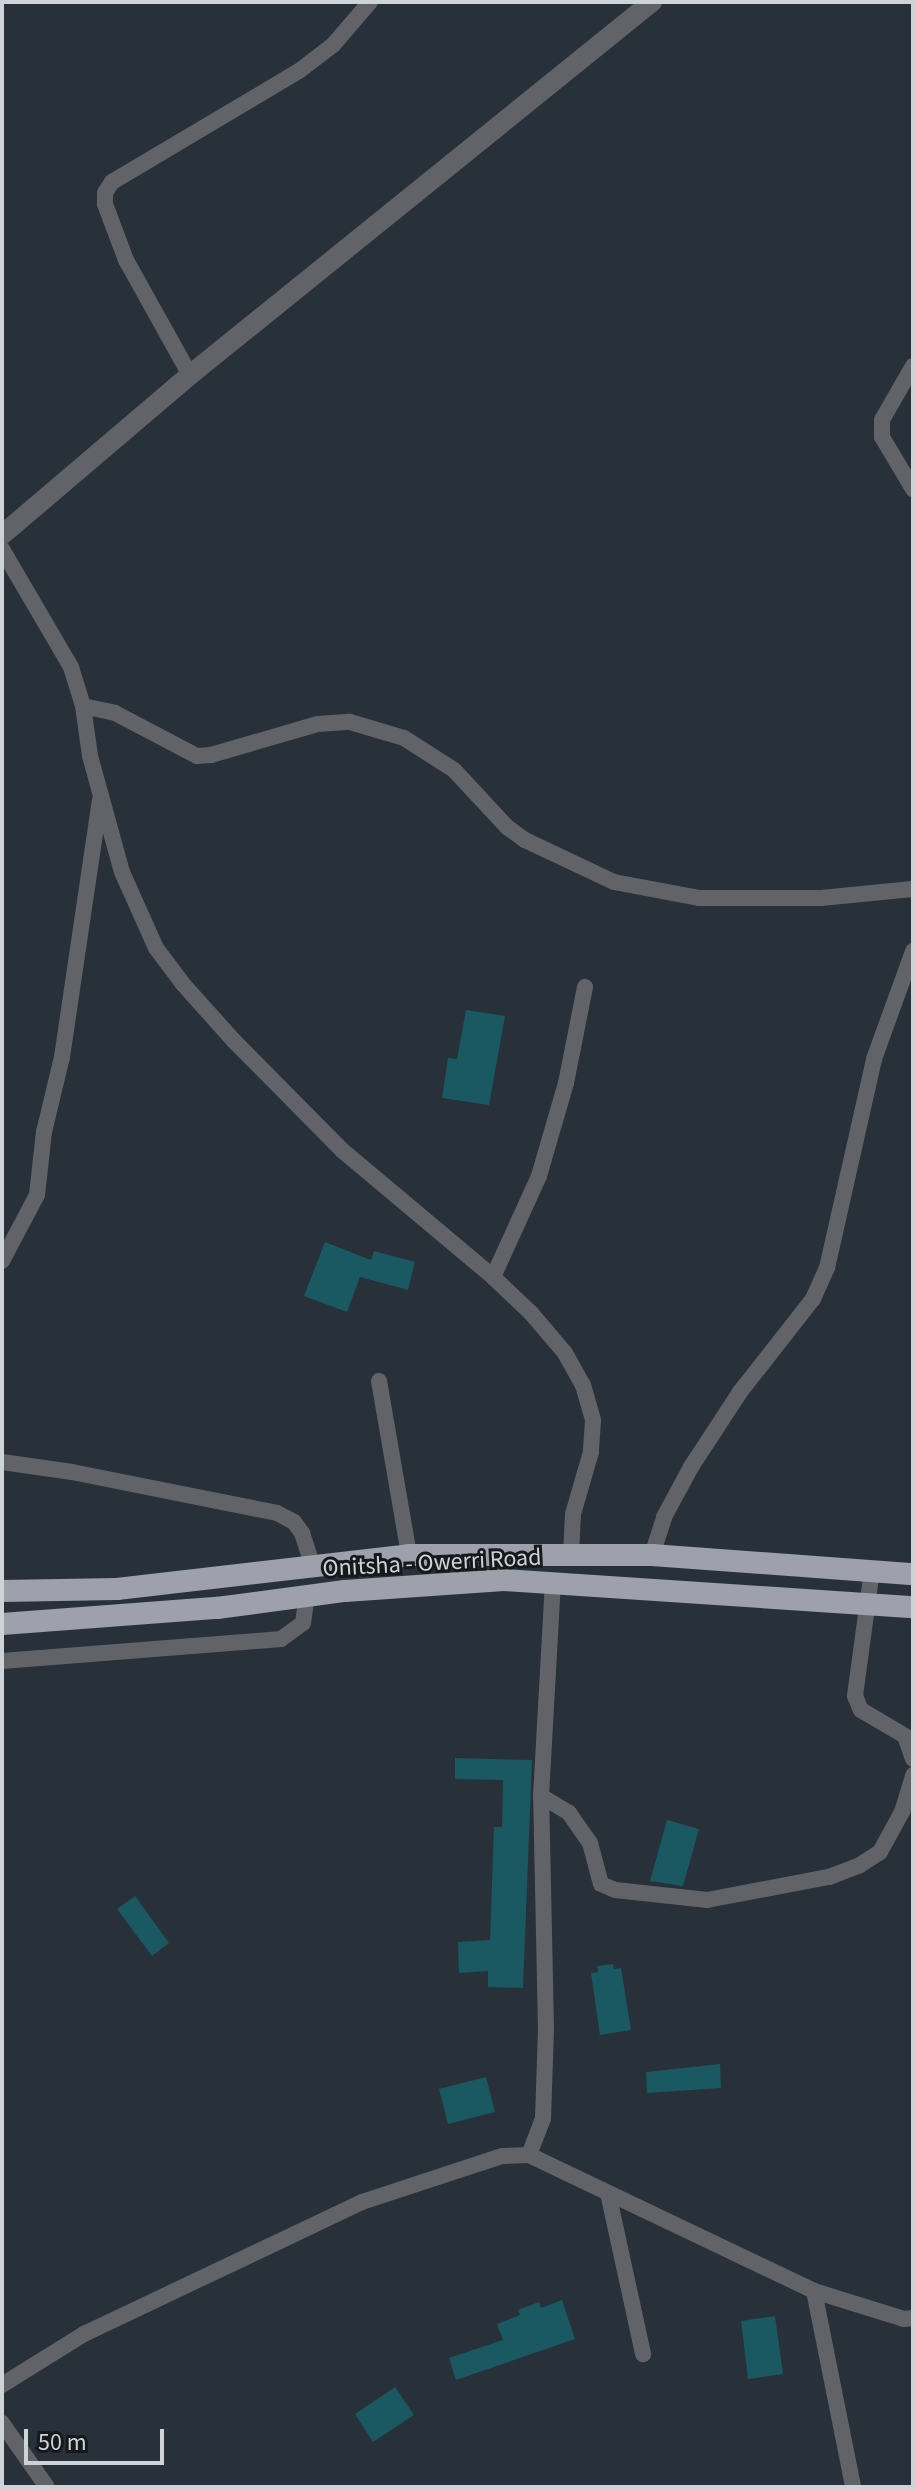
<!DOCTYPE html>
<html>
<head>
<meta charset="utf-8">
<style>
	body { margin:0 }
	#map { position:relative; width:915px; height:2489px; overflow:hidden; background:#283139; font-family:"Source Sans 3",sans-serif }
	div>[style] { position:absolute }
	.building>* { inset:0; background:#1a5862 }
	.minor>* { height:16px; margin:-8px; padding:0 8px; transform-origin:8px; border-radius:8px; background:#626368 }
	.tertiary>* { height:20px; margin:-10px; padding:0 10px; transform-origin:10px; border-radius:10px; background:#626368 }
	.trunk>* { height:22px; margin:-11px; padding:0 11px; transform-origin:11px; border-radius:11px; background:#9ea0ab }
	span { translate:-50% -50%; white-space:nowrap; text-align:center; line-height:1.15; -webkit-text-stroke:6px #15191c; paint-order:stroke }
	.street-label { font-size:24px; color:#cdd3d7 }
	.frame { position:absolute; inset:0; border:4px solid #cdd3d7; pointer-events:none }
	.scale { position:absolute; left:24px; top:2429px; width:140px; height:36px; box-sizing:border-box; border:4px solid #cdd3d7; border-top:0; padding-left:10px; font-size:24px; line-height:28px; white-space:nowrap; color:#cdd3d7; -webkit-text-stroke:6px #15191c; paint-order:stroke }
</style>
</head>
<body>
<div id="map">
	<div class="building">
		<div style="clip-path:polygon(466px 1010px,505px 1016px,489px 1105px,442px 1098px,448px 1058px,457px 1059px)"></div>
		<div style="clip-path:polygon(325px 1242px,371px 1260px,374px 1251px,415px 1262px,408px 1290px,360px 1277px,347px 1312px,304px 1296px)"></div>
		<div style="clip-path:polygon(455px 1758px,532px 1760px,523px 1988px,488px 1987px,488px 1971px,459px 1973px,458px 1942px,490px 1940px,494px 1827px,502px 1827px,503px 1780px,455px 1779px)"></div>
		<div style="clip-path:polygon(667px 1820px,699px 1829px,683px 1886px,650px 1881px)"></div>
		<div style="clip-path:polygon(135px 1896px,169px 1943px,152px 1956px,117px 1909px)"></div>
		<div style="clip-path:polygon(613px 1964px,614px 1969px,621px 1968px,631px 2030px,600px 2035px,591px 1973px,598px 1972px,597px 1966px)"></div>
		<div style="clip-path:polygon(720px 2064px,721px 2088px,647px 2093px,646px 2072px)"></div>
		<div style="clip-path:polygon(486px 2077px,495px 2112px,448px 2124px,439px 2089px)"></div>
		<div style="clip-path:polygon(562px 2300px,575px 2339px,456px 2380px,449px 2358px,503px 2340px,497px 2324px,520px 2315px,518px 2310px,539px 2302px,541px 2308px)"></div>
		<div style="clip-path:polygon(775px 2316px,783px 2374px,748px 2379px,741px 2321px)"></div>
		<div style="clip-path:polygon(395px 2387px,414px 2415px,373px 2442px,355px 2414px)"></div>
	</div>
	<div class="minor">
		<div style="left:913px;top:366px;width:62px;rotate:119.9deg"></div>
		<div style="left:882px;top:420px;width:17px;rotate:90deg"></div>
		<div style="left:882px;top:437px;width:61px;rotate:59.2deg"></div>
		<div style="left:190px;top:375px;width:132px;rotate:-119.1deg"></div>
		<div style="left:126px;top:260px;width:60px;rotate:-110.6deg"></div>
		<div style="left:105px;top:204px;width:11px;rotate:-90deg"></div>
		<div style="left:105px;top:193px;width:13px;rotate:-58deg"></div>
		<div style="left:112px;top:182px;width:217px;rotate:-30.7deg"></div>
		<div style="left:299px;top:71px;width:43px;rotate:-37.4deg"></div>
		<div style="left:333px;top:45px;width:57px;rotate:-49.3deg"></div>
		<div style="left:2px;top:549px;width:137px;rotate:59.7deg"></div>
		<div style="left:71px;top:667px;width:41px;rotate:72.9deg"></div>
		<div style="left:83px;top:706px;width:50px;rotate:82deg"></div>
		<div style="left:90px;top:756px;width:120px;rotate:74.6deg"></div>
		<div style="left:122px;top:872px;width:83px;rotate:65.9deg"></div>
		<div style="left:156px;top:948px;width:45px;rotate:53.1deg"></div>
		<div style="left:183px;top:984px;width:76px;rotate:48.2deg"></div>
		<div style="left:234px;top:1041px;width:155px;rotate:45.3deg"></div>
		<div style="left:343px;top:1151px;width:196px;rotate:40deg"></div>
		<div style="left:493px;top:1277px;width:52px;rotate:43.5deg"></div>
		<div style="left:531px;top:1313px;width:52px;rotate:49.6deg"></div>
		<div style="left:565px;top:1353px;width:37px;rotate:61deg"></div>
		<div style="left:583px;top:1385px;width:37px;rotate:74deg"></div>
		<div style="left:593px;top:1421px;width:31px;rotate:94deg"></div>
		<div style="left:591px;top:1452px;width:65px;rotate:106.2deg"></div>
		<div style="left:573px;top:1514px;width:40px;rotate:92.9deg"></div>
		<div style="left:83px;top:706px;width:33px;rotate:12deg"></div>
		<div style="left:115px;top:713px;width:93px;rotate:27.7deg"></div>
		<div style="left:197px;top:756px;width:14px;rotate:-4deg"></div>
		<div style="left:211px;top:755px;width:111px;rotate:-16.2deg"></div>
		<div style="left:318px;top:724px;width:32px;rotate:-4deg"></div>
		<div style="left:350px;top:722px;width:56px;rotate:16.5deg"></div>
		<div style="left:404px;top:738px;width:59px;rotate:32.6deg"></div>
		<div style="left:454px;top:770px;width:78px;rotate:47.1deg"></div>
		<div style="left:507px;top:827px;width:22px;rotate:36deg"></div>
		<div style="left:525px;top:840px;width:98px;rotate:25.3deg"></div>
		<div style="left:614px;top:882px;width:86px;rotate:10.7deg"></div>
		<div style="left:699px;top:898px;width:122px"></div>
		<div style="left:821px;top:898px;width:92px;rotate:-5.6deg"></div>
		<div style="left:2px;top:1261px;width:75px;rotate:-62.1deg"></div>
		<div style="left:37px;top:1195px;width:63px;rotate:-83.7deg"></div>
		<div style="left:44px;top:1132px;width:77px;rotate:-76.5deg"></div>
		<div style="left:62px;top:1057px;width:259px;rotate:-81.6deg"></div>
		<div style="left:493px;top:1277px;width:111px;rotate:-65.5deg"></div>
		<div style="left:539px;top:1176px;width:97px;rotate:-73.8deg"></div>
		<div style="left:566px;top:1083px;width:98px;rotate:-78.8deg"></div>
		<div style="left:379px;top:1381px;width:177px;rotate:80.2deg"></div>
		<div style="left:2px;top:1462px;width:71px;rotate:8.1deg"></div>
		<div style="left:72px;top:1472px;width:209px;rotate:11.3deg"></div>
		<div style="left:277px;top:1513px;width:19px;rotate:28deg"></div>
		<div style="left:294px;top:1522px;width:14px;rotate:54deg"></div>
		<div style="left:302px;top:1533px;width:35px;rotate:72deg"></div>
		<div style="left:652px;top:1555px;width:40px;rotate:-72deg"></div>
		<div style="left:664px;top:1517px;width:57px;rotate:-61.6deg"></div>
		<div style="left:691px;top:1467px;width:90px;rotate:-56.8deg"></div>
		<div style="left:740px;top:1392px;width:118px;rotate:-51.9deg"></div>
		<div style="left:813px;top:1299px;width:34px;rotate:-66deg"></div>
		<div style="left:827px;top:1268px;width:214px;rotate:-77.3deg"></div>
		<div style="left:874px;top:1059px;width:115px;rotate:-70.1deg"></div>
		<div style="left:872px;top:1570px;width:127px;rotate:97.7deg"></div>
		<div style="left:855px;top:1696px;width:15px;rotate:67deg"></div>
		<div style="left:861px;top:1710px;width:51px;rotate:30.6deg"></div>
		<div style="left:905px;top:1736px;width:24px;rotate:71deg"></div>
		<div style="left:2px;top:1661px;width:280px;rotate:-4.5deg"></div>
		<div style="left:281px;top:1639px;width:27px;rotate:-36deg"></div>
		<div style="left:303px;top:1623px;width:27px;rotate:-82deg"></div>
		<div style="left:541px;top:1796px;width:33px;rotate:31deg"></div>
		<div style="left:569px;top:1813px;width:37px;rotate:55deg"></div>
		<div style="left:590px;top:1843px;width:42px;rotate:75deg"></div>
		<div style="left:601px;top:1884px;width:15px;rotate:23deg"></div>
		<div style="left:615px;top:1890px;width:93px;rotate:6.2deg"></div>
		<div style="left:707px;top:1900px;width:124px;rotate:-10.7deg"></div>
		<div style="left:829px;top:1877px;width:33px;rotate:-21deg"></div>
		<div style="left:860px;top:1865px;width:24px;rotate:-33deg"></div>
		<div style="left:880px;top:1852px;width:46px;rotate:-61.2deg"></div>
		<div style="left:902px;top:1812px;width:39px;rotate:-73deg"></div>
		<div style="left:529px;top:2155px;width:316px;rotate:25.5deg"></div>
		<div style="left:814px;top:2291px;width:94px;rotate:17.3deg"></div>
		<div style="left:904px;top:2319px;width:9px;rotate:-6deg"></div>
		<div style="left:608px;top:2193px;width:165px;rotate:77.7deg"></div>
		<div style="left:814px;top:2291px;width:200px;rotate:78.7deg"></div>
		<div style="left:2px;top:2385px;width:97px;rotate:-31.9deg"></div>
		<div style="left:84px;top:2334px;width:308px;rotate:-25.4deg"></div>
		<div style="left:362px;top:2202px;width:147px;rotate:-18.2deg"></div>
		<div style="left:502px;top:2156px;width:27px;rotate:-2deg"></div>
		<div style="left:529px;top:2155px;width:39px;rotate:-69deg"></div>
		<div style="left:543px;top:2119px;width:90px;rotate:-88.1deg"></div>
		<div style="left:546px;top:2029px;width:233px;rotate:-91.2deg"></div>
		<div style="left:541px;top:1796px;width:214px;rotate:-86.8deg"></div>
		<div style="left:2px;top:2423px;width:78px;rotate:54.9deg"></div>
	</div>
	<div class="tertiary">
		<div style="left:2px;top:535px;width:247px;rotate:-40.4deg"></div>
		<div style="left:190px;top:375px;width:594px;rotate:-38.92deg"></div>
	</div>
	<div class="trunk">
		<div style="left:2px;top:1591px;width:115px;rotate:-1deg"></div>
		<div style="left:117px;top:1589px;width:294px;rotate:-6.6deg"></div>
		<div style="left:409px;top:1555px;width:243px"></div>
		<div style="left:652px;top:1555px;width:262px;rotate:4.2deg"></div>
		<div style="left:2px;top:1624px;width:216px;rotate:-4.3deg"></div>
		<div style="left:217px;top:1608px;width:129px;rotate:-7.6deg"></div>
		<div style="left:345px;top:1591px;width:159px;rotate:-4deg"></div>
		<div style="left:504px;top:1580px;width:410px;rotate:3.8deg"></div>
	</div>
	<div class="street-label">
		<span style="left:432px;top:1563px;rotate:-3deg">Onitsha - Owerri Road</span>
	</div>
	<div class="frame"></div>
	<div class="scale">50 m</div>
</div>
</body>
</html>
